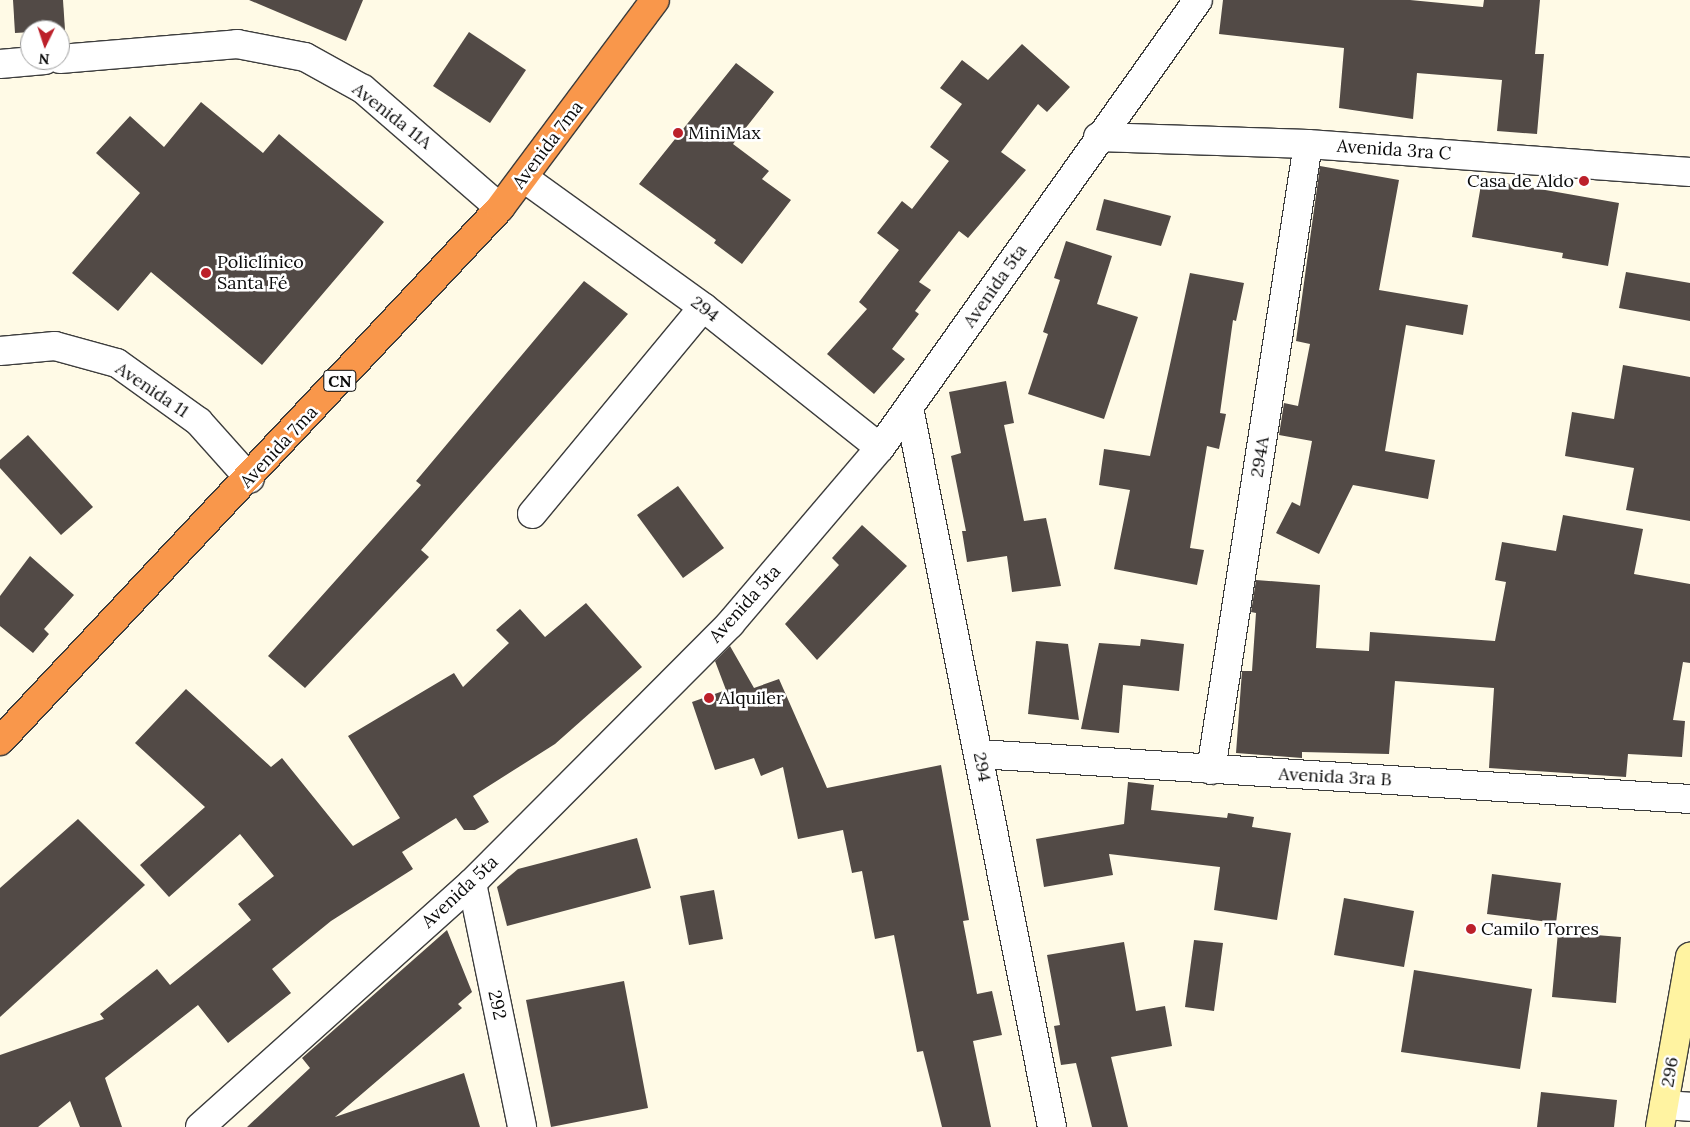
<!DOCTYPE html>
<html>
<head>
<meta charset="utf-8">
<style>
	body { margin:0 }
	#map { position:relative; width:1690px; height:1127px; overflow:hidden; background:#fffae6; font-family:Lora,serif }
	div>[style] { position:absolute }
	.building>* { inset:0; background:#524a46 }
	.roads { filter:drop-shadow(1px 0 #3d3d3d) drop-shadow(-1px 0 #3d3d3d) drop-shadow(0 1px #3d3d3d) drop-shadow(0 -1px #3d3d3d) }
	.street>* { height:28px; margin:-14px; padding:0 14px; transform-origin:14px; border-radius:14px; background:#fff }
	.secondary>* { height:28px; margin:-14px; padding:0 14px; transform-origin:14px; border-radius:14px; background:#fff3a1 }
	.highway>* { height:28px; margin:-14px; padding:0 14px; transform-origin:14px; border-radius:14px; background:#f9974b }
	.dots>* { width:14px; height:14px; translate:-50% -50%; box-sizing:border-box; border:2px solid #fff; border-radius:50% }
	span { translate:-50% -50%; white-space:nowrap; text-align:center; line-height:1.15; -webkit-text-stroke:5px #fff; paint-order:stroke }
	.shield-label span { padding:1px 4px; background:#fff; border:1px solid; border-radius:4px; -webkit-text-stroke-width:0 }
	.shield-label { font-size:16px; color:#0a0a0a; font-weight:700 }
	.street-label { font-size:18px; color:#0a0a0a }
	.poi-label { font-size:18px; color:#0a0a0a }
	.left { translate:0 -50%; text-align:left }
	.right { translate:-100% -50%; text-align:right }
	.north { position:absolute; left:20px; top:20px; width:50px; height:50px; box-sizing:border-box; background:#fff; border:1px solid #9d9d9d; border-radius:50%; rotate:184deg; font-size:14px; font-weight:700; line-height:20px; text-align:center; color:#0a0a0a }
	.north::after { content:''; display:block; margin:auto; width:18px; height:22px; background:#bc202a; clip-path:polygon(50% 0,100% 100%,50% 72%,0 100%) }
</style>
</head>
<body>
<div id="map">
	<div class="building">
		<div style="clip-path:polygon(13px 0,63px 0,65px 30px,15px 33px)"></div>
		<div style="clip-path:polygon(249px 0,363px 0,346px 41px)"></div>
		<div style="clip-path:polygon(1223px 0,1410px 0,1483px 7px,1484px 0,1540px 0,1535px 54px,1544px 54px,1537px 134px,1497px 131px,1502px 80px,1417px 73px,1413px 119px,1339px 108px,1344px 48px,1219px 34px)"></div>
		<div style="clip-path:polygon(469px 32px,526px 70px,490px 123px,433px 86px)"></div>
		<div style="clip-path:polygon(1022px 44px,1070px 87px,1047px 112px,1038px 104px,1001px 152px,1026px 170px,968px 238px,959px 231px,919px 282px,931px 290px,915px 311px,919px 314px,892px 349px,905px 359px,874px 394px,827px 354px,867px 309px,859px 302px,899px 250px,877px 233px,902px 201px,912px 209px,949px 161px,930px 147px,962px 104px,940px 88px,962px 60px,988px 80px)"></div>
		<div style="clip-path:polygon(736px 63px,774px 92px,733px 144px,769px 171px,762px 179px,791px 200px,742px 264px,714px 243px,716px 240px,639px 184px)"></div>
		<div style="clip-path:polygon(201px 102px,263px 153px,279px 134px,384px 222px,262px 365px,151px 272px,118px 311px,72px 273px,140px 193px,96px 153px,130px 116px,164px 147px)"></div>
		<div style="clip-path:polygon(1320px 166px,1399px 180px,1379px 290px,1468px 305px,1463px 335px,1406px 325px,1385px 451px,1435px 460px,1428px 499px,1353px 485px,1319px 554px,1276px 533px,1292px 502px,1300px 506px,1312px 441px,1279px 435px,1284px 403px,1298px 406px,1310px 344px,1296px 341px)"></div>
		<div style="clip-path:polygon(1482px 179px,1619px 203px,1608px 266px,1562px 258px,1563px 253px,1472px 237px)"></div>
		<div style="clip-path:polygon(1104px 199px,1171px 216px,1161px 246px,1096px 230px)"></div>
		<div style="clip-path:polygon(1066px 241px,1112px 256px,1097px 304px,1138px 317px,1104px 419px,1028px 394px,1048px 334px,1043px 332px,1060px 280px,1054px 278px)"></div>
		<div style="clip-path:polygon(1626px 272px,1690px 283px,1690px 321px,1619px 308px)"></div>
		<div style="clip-path:polygon(1190px 273px,1244px 283px,1236px 321px,1233px 320px,1220px 413px,1226px 414px,1219px 449px,1207px 446px,1190px 548px,1204px 550px,1197px 585px,1114px 569px,1130px 490px,1099px 485px,1104px 449px,1150px 456px)"></div>
		<div style="clip-path:polygon(584px 281px,628px 314px,421px 550px,429px 557px,305px 688px,268px 656px,421px 485px,416px 481px)"></div>
		<div style="clip-path:polygon(1623px 365px,1690px 377px,1690px 521px,1626px 510px,1634px 468px,1565px 456px,1572px 412px,1614px 419px)"></div>
		<div style="clip-path:polygon(1006px 381px,1014px 423px,1004px 425px,1024px 521px,1046px 518px,1061px 586px,1012px 592px,1007px 556px,967px 562px,962px 531px,966px 531px,951px 456px,961px 453px,949px 392px)"></div>
		<div style="clip-path:polygon(28px 435px,93px 507px,61px 535px,0 468px,0 460px)"></div>
		<div style="clip-path:polygon(678px 486px,724px 548px,683px 578px,637px 515px)"></div>
		<div style="clip-path:polygon(1563px 515px,1643px 529px,1634px 574px,1690px 584px,1690px 663px,1683px 662px,1673px 720px,1685px 721px,1682px 757px,1628px 754px,1626px 777px,1489px 768px,1494px 688px,1395px 681px,1389px 754px,1302px 752px,1302px 758px,1236px 753px,1242px 671px,1252px 671px,1256px 613px,1251px 612px,1256px 580px,1320px 585px,1316px 648px,1369px 651px,1370px 632px,1495px 641px,1506px 582px,1495px 580px,1502px 542px,1556px 551px)"></div>
		<div style="clip-path:polygon(862px 525px,907px 566px,817px 660px,785px 624px,839px 565px,832px 558px)"></div>
		<div style="clip-path:polygon(30px 556px,74px 595px,44px 629px,49px 634px,33px 653px,0 626px,0 596px)"></div>
		<div style="clip-path:polygon(586px 603px,642px 667px,555px 744px,473px 796px,489px 822px,475px 830px,464px 830px,456px 818px,402px 852px,413px 869px,331px 921px,272px 969px,291px 993px,228px 1043px,198px 1005px,105px 1078px,122px 1127px,80px 1127px,70px 1101px,38px 1127px,0 1127px,0 1055px,104px 1019px,100px 1014px,157px 969px,170px 985px,251px 920px,238px 904px,274px 876px,240px 834px,169px 897px,140px 865px,205px 807px,135px 743px,186px 689px,271px 767px,282px 758px,353px 846px,400px 818px,348px 736px,454px 673px,463px 687px,509px 643px,496px 630px,520px 609px,545px 637px)"></div>
		<div style="clip-path:polygon(1141px 639px,1184px 644px,1179px 691px,1123px 685px,1119px 733px,1081px 729px,1099px 643px,1140px 646px)"></div>
		<div style="clip-path:polygon(1036px 641px,1068px 644px,1079px 720px,1028px 714px)"></div>
		<div style="clip-path:polygon(730px 646px,754px 688px,779px 679px,827px 788px,941px 765px,969px 920px,963px 921px,977px 994px,992px 991px,1002px 1035px,973px 1041px,991px 1127px,942px 1127px,923px 1051px,917px 1052px,894px 935px,875px 939px,862px 871px,852px 873px,843px 830px,798px 839px,783px 767px,761px 776px,754px 758px,715px 770px,692px 702px,726px 690px,715px 661px)"></div>
		<div style="clip-path:polygon(1128px 782px,1154px 785px,1151px 810px,1227px 818px,1228px 813px,1254px 817px,1252px 827px,1291px 833px,1277px 920px,1214px 910px,1220px 867px,1109px 854px,1113px 875px,1044px 887px,1036px 839px,1124px 824px)"></div>
		<div style="clip-path:polygon(78px 819px,145px 885px,0 1017px,0 888px)"></div>
		<div style="clip-path:polygon(637px 838px,651px 888px,507px 926px,497px 887px,518px 869px)"></div>
		<div style="clip-path:polygon(1492px 874px,1561px 883px,1556px 923px,1487px 914px)"></div>
		<div style="clip-path:polygon(714px 890px,723px 939px,689px 945px,680px 896px)"></div>
		<div style="clip-path:polygon(1344px 898px,1414px 911px,1404px 967px,1334px 955px)"></div>
		<div style="clip-path:polygon(447px 930px,472px 992px,458px 1004px,462px 1008px,335px 1117px,464px 1073px,480px 1127px,247px 1127px,310px 1068px,302px 1058px)"></div>
		<div style="clip-path:polygon(1558px 932px,1621px 937px,1616px 1003px,1552px 997px)"></div>
		<div style="clip-path:polygon(1194px 940px,1223px 943px,1214px 1011px,1185px 1007px)"></div>
		<div style="clip-path:polygon(1124px 942px,1136px 1011px,1165px 1006px,1172px 1046px,1111px 1057px,1128px 1127px,1092px 1127px,1076px 1063px,1061px 1065px,1054px 1026px,1060px 1025px,1047px 955px)"></div>
		<div style="clip-path:polygon(1414px 970px,1532px 989px,1520px 1069px,1401px 1052px)"></div>
		<div style="clip-path:polygon(624px 981px,648px 1108px,551px 1127px,526px 1000px)"></div>
		<div style="clip-path:polygon(1541px 1092px,1617px 1100px,1614px 1127px,1537px 1127px)"></div>
	</div>
	<div class="roads">
		<div class="street">
			<div style="left:60px;top:59px;width:178px;rotate:-4.8deg"></div>
			<div style="left:237px;top:44px;width:69px;rotate:10.8deg"></div>
			<div style="left:305px;top:57px;width:66px;rotate:28.9deg"></div>
			<div style="left:363px;top:89px;width:181px;rotate:41deg"></div>
			<div style="left:0;top:64px;width:45px;rotate:-5.1deg"></div>
			<div style="left:1098px;top:137px;width:210px;rotate:1.9deg"></div>
			<div style="left:1308px;top:144px;width:383px;rotate:4.2deg"></div>
			<div style="left:524px;top:178px;width:221px;rotate:35.8deg"></div>
			<div style="left:703px;top:307px;width:226px;rotate:38.5deg"></div>
			<div style="left:0;top:351px;width:55px;rotate:-5.2deg"></div>
			<div style="left:55px;top:346px;width:64px;rotate:15.3deg"></div>
			<div style="left:117px;top:363px;width:101px;rotate:35.7deg"></div>
			<div style="left:199px;top:422px;width:76px;rotate:48.2deg"></div>
			<div style="left:909px;top:408px;width:733px;rotate:78.75deg"></div>
			<div style="left:532px;top:514px;width:268px;rotate:-50.4deg"></div>
			<div style="left:979px;top:754px;width:712px;rotate:3.62deg"></div>
			<div style="left:1211px;top:770px;width:633px;rotate:-81.19deg"></div>
			<div style="left:472px;top:883px;width:249px;rotate:78.4deg"></div>
			<div style="left:1664px;top:1105px;width:26px;rotate:4deg"></div>
			<div style="left:200px;top:1127px;width:365px;rotate:-41.9deg"></div>
			<div style="left:472px;top:883px;width:366px;rotate:-45.1deg"></div>
			<div style="left:730px;top:624px;width:231px;rotate:-49.6deg"></div>
			<div style="left:880px;top:448px;width:549px;rotate:-54.63deg"></div>
		</div>
		<div class="secondary">
			<div style="left:1660px;top:1127px;width:173px;rotate:-80deg"></div>
		</div>
		<div class="highway">
			<div style="left:0;top:741px;width:731px;rotate:-46.83deg"></div>
			<div style="left:500px;top:208px;width:259px;rotate:-53.3deg"></div>
		</div>
	</div>
	<div class="dots">
		<div style="left:678px;top:133px;background:#bc202a"></div>
		<div style="left:1584px;top:181px;background:#bc202a"></div>
		<div style="left:206px;top:273px;background:#bc202a"></div>
		<div style="left:709px;top:698px;background:#bc202a"></div>
		<div style="left:1471px;top:929px;background:#bc202a"></div>
	</div>
	<div class="shield-label">
		<span style="left:340px;top:381px">CN</span>
	</div>
	<div class="street-label">
		<span style="left:392px;top:116px;rotate:38deg">Avenida 11A</span>
		<span style="left:548px;top:145px;rotate:-53deg">Avenida 7ma</span>
		<span style="left:1394px;top:150px;rotate:4deg">Avenida 3ra C</span>
		<span style="left:995px;top:286px;rotate:-55deg">Avenida 5ta</span>
		<span style="left:705px;top:309px;rotate:37deg">294</span>
		<span style="left:152px;top:390px;rotate:34deg">Avenida 11</span>
		<span style="left:279px;top:447px;rotate:-47deg">Avenida 7ma</span>
		<span style="left:1260px;top:457px;rotate:-81deg">294A</span>
		<span style="left:745px;top:604px;rotate:-48deg">Avenida 5ta</span>
		<span style="left:982px;top:767px;rotate:79deg">294</span>
		<span style="left:1335px;top:777px;rotate:3deg">Avenida 3ra B</span>
		<span style="left:460px;top:892px;rotate:-43deg">Avenida 5ta</span>
		<span style="left:497px;top:1005px;rotate:78deg">292</span>
		<span style="left:1670px;top:1072px;rotate:-80deg">296</span>
	</div>
	<div class="poi-label">
		<span class="left" style="left:688px;top:133px">MiniMax</span>
		<span class="right" style="left:1574px;top:181px">Casa de Aldo</span>
		<span class="left" style="left:217px;top:273px">Policlínico<br>Santa Fé</span>
		<span class="left" style="left:719px;top:698px">Alquiler</span>
		<span class="left" style="left:1481px;top:929px">Camilo Torres</span>
	</div>
	<div class="north">N</div>
</div>
</body>
</html>
